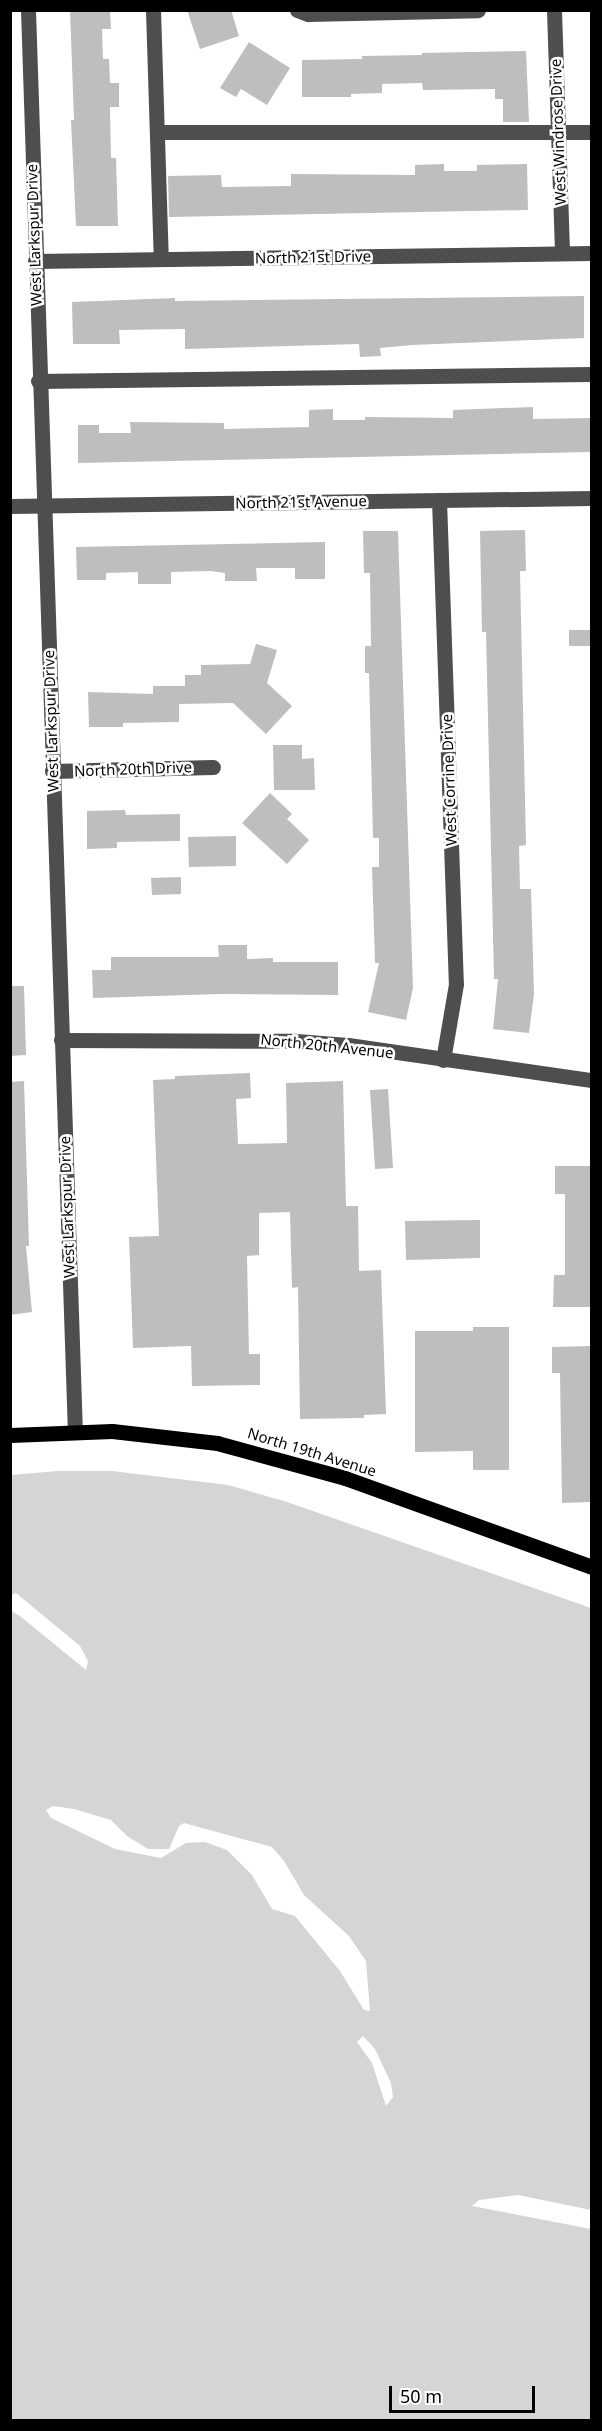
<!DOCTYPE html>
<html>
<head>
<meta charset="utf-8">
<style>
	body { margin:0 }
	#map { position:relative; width:602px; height:2431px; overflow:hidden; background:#fff; font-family:"Noto Sans",sans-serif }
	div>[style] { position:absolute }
	.green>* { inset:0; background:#d5d5d5 }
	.building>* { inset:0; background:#bebebe }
	.minor>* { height:15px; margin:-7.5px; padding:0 7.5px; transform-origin:7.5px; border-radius:7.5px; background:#4e4e4e }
	.major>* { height:15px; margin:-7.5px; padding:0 7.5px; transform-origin:7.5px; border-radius:7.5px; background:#000 }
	span { translate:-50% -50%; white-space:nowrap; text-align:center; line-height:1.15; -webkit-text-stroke:5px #fff; paint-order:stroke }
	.street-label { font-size:15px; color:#000 }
	.frame { position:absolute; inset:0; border:12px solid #000; pointer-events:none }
	.scale { position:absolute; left:389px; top:2386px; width:146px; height:27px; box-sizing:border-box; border:3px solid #000; border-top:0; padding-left:8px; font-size:18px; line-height:21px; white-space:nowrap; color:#000; -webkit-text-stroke:4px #fff; paint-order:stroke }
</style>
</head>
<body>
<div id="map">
	<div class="green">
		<div style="clip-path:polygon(evenodd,58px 1471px,112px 1471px,228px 1485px,287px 1502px,591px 1608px,591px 2210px,518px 2195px,479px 2200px,472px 2206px,591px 2229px,591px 2420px,11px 2420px,11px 1611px,20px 1616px,86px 1670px,88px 1661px,80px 1646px,16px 1593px,11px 1595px,11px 1475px,58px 1471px,53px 1806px,74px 1809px,111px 1820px,127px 1836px,148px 1849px,169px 1849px,179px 1826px,184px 1823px,272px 1847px,284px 1861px,304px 1895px,349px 1936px,366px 1961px,370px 2011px,364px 2010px,340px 1971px,295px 1916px,272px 1909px,252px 1875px,227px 1850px,205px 1842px,186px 1843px,161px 1858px,115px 1849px,51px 1818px,46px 1810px,53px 1806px,58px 1471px,363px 2036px,375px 2049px,391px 2083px,393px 2097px,386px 2106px,372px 2063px,357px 2042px,363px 2036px)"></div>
	</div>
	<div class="building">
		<div style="clip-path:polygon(70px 10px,110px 10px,111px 29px,102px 29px,103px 59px,109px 59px,110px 83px,119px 83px,119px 107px,110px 107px,111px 158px,116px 158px,118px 226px,76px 226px,71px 120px,74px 120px)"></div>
		<div style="clip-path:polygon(187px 10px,231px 10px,239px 36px,200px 49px)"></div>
		<div style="clip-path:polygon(249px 42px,290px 68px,267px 105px,241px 89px,236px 97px,220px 88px)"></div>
		<div style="clip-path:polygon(526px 51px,529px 122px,503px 122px,503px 99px,495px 99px,495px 89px,423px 90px,422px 83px,382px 84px,382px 93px,351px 94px,351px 97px,302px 97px,302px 60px,362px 59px,362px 56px,422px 55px,422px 53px)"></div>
		<div style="clip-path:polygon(444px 164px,444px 171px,477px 171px,477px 165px,527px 164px,528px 210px,169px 217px,168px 176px,221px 175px,222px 187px,291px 186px,291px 174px,415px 175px,415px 165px)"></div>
		<div style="clip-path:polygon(584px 296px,584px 338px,412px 345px,380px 348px,381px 356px,360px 357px,359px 344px,185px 349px,185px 329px,119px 330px,120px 344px,73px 344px,72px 302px,175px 298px,175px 301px)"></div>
		<div style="clip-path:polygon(533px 407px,533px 419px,591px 418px,591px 452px,78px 463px,78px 425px,99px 425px,99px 433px,131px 433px,130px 422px,224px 423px,224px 429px,309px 427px,309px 410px,333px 409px,333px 420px,365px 420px,365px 417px,453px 418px,453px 410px)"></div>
		<div style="clip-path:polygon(525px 530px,526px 571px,520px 571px,526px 845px,519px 846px,520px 889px,531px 889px,534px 994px,529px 1033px,493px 1029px,498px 979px,494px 979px,486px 632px,482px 632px,480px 531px)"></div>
		<div style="clip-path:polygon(363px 531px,398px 531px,413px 988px,406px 1020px,368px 1012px,379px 963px,375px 963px,372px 867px,379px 867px,379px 838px,373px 838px,369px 673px,365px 673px,365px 646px,371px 646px,370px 573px,364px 573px)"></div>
		<div style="clip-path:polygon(325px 542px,325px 579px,295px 579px,295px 568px,256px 568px,257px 581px,225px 581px,225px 573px,210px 571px,171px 572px,171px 584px,138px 584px,138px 572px,106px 573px,106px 580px,77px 580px,76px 547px)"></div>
		<div style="clip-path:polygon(569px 630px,591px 630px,591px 646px,569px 646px)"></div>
		<div style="clip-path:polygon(256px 644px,277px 650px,267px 683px,292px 706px,266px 734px,233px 703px,179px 704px,179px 722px,123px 723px,123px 727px,89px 727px,88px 692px,153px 694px,153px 686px,185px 686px,185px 675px,201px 675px,201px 665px,250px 664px)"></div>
		<div style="clip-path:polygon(273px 745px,302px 745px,302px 759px,314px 758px,315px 790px,274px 790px)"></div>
		<div style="clip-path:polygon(270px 793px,292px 814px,287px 819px,309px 840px,287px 864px,242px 823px)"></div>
		<div style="clip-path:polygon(125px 810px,126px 815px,180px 814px,180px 841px,117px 842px,117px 848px,87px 849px,87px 811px)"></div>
		<div style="clip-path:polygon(236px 836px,236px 866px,189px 867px,188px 837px)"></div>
		<div style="clip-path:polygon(181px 877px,181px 894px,152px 895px,151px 878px)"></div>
		<div style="clip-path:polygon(218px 945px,247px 945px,247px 959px,273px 958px,273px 962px,338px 962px,338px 995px,219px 994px,93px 998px,92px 970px,111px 970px,111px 957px,219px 957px)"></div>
		<div style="clip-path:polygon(10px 986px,24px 986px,26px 1055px,10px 1056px)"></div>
		<div style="clip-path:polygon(250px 1073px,251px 1098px,236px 1099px,238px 1144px,287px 1143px,286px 1083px,343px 1081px,346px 1206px,358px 1206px,359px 1271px,381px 1270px,386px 1414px,364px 1415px,364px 1418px,300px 1419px,298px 1287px,292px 1288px,290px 1212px,259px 1213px,259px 1255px,247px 1256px,249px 1354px,260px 1354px,260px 1385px,192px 1386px,191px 1346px,133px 1348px,129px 1237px,159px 1236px,153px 1080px,175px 1079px,175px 1076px)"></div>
		<div style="clip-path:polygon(24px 1081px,29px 1246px,26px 1246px,32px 1312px,10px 1315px,10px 1082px)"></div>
		<div style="clip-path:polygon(388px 1089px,393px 1168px,375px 1169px,370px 1090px)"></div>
		<div style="clip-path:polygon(555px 1166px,591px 1166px,591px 1307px,553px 1307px,554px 1275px,565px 1275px,565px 1194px,555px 1194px)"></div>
		<div style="clip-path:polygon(480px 1220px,480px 1258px,406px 1260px,405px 1221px)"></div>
		<div style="clip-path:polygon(473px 1327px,509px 1327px,509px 1470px,473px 1470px,473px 1451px,415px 1452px,415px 1331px,473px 1331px)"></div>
		<div style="clip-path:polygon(591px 1346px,591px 1502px,562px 1503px,560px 1373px,552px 1373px,552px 1347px)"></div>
	</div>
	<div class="minor">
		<div style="left:28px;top:10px;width:1423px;rotate:88.11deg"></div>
		<div style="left:153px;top:10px;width:249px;rotate:88.2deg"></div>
		<div style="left:297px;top:10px;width:12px;rotate:20deg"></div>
		<div style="left:308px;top:14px;width:170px;rotate:-1.3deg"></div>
		<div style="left:554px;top:10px;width:243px;rotate:88.1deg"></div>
		<div style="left:158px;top:132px;width:434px"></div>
		<div style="left:35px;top:261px;width:557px;rotate:-0.82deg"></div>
		<div style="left:38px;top:381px;width:554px;rotate:-0.72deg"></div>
		<div style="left:439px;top:500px;width:484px;rotate:88deg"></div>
		<div style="left:456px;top:984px;width:77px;rotate:99.7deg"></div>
		<div style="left:10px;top:506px;width:582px;rotate:-0.79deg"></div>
		<div style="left:52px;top:771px;width:161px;rotate:-1.4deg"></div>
		<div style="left:61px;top:1040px;width:235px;rotate:0.2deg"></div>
		<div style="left:296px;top:1041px;width:52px;rotate:4.4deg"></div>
		<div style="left:348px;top:1045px;width:246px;rotate:8.2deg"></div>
	</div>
	<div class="major">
		<div style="left:10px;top:1435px;width:102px;rotate:-2.2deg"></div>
		<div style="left:112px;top:1431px;width:106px;rotate:6.5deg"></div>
		<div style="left:217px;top:1443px;width:133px;rotate:15.3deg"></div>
		<div style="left:345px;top:1478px;width:263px;rotate:19.8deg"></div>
	</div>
	<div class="street-label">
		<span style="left:558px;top:132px;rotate:-92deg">West Windrose Drive</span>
		<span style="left:34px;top:235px;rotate:-92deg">West Larkspur Drive</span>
		<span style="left:313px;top:257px;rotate:-1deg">North 21st Drive</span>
		<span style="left:301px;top:502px;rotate:-1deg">North 21st Avenue</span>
		<span style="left:51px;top:721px;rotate:-92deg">West Larkspur Drive</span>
		<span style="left:133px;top:769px;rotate:-2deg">North 20th Drive</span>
		<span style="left:449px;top:780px;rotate:-92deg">West Corrine Drive</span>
		<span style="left:327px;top:1046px;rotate:6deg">North 20th Avenue</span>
		<span style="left:67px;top:1207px;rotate:-92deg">West Larkspur Drive</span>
		<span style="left:312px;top:1452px;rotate:17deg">North 19th Avenue</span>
	</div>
	<div class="frame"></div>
	<div class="scale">50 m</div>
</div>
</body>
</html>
